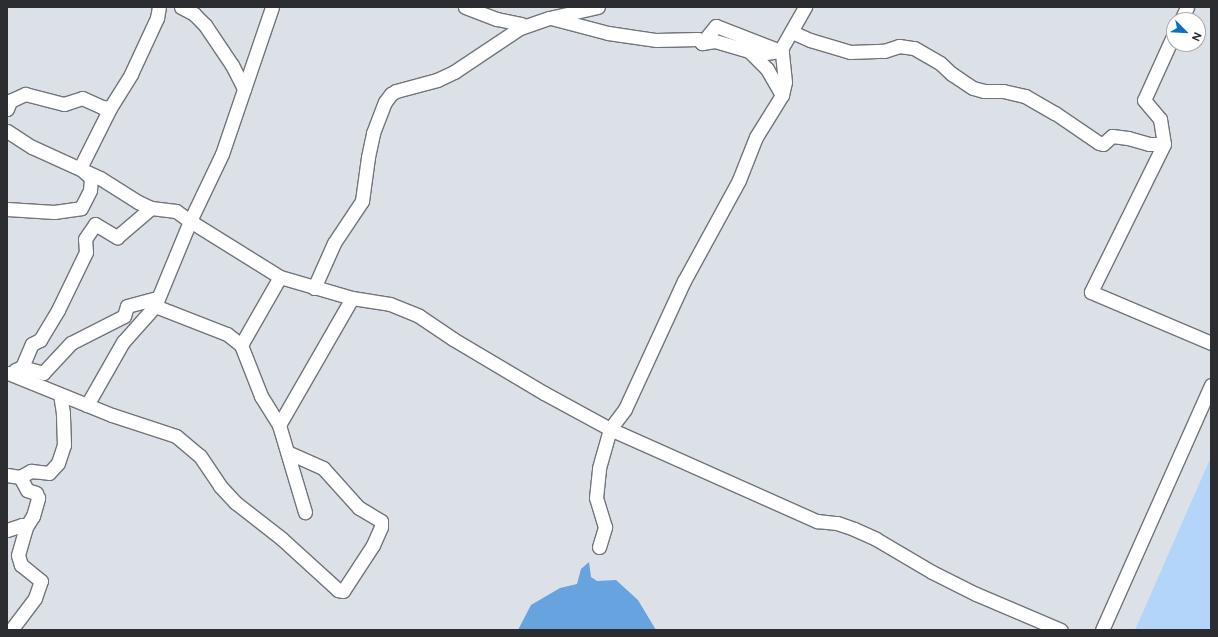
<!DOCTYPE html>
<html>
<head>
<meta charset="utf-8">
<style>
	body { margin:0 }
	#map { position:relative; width:1218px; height:637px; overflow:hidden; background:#dbe1e7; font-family:Figtree,sans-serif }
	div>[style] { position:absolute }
	.green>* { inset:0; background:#b2d5f9 }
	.water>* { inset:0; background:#66a3df }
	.roads { filter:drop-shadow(1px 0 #70757a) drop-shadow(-1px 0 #70757a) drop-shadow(0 1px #70757a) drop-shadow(0 -1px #70757a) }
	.minor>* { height:13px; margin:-6.5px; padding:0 6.5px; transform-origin:6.5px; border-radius:6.5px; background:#fff }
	span { translate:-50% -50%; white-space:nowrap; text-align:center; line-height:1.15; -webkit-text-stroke:4px #fff; paint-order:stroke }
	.frame { position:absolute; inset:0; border:8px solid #2b2d30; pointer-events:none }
	.north { position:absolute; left:1166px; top:12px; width:40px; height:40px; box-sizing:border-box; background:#fff; border:1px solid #aaabac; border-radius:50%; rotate:114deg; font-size:11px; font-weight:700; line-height:16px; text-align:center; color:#2b2d30 }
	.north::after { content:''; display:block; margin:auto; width:14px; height:18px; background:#0f71bd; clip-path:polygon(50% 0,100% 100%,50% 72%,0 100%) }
</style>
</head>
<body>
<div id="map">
	<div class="green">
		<div style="clip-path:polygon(1211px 457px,1211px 630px,1135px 630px)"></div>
	</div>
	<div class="water">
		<div style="clip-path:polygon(589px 562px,591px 577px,597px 581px,616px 580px,638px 600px,656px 630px,518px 630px,531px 605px,560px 588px,577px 584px,581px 569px)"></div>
	</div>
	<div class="roads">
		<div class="minor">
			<div style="left:181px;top:7px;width:15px;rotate:28deg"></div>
			<div style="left:194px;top:14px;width:16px;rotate:45deg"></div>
			<div style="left:205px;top:25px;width:48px;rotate:56deg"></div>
			<div style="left:232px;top:65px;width:27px;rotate:63deg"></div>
			<div style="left:465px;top:7px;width:34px;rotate:21deg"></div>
			<div style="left:497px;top:19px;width:25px;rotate:12deg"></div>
			<div style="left:551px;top:18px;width:59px;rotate:14.7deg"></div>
			<div style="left:608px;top:33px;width:49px;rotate:8.3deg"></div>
			<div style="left:656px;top:40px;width:42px;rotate:-1.4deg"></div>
			<div style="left:698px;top:39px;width:6px;rotate:45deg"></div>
			<div style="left:702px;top:43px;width:13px;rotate:-9deg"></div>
			<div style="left:715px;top:41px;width:46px;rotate:16.5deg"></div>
			<div style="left:759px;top:54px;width:21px;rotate:-8deg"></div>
			<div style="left:1181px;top:20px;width:14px;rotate:-65deg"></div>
			<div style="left:792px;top:32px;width:20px;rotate:24deg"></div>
			<div style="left:810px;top:40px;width:42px;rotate:16.7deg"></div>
			<div style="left:850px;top:52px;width:34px;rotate:-2deg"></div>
			<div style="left:884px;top:51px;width:16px;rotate:-18deg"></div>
			<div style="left:899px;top:46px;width:15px;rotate:8deg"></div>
			<div style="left:914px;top:48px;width:30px;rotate:30deg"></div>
			<div style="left:940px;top:63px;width:16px;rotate:43deg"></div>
			<div style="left:952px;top:74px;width:25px;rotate:34deg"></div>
			<div style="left:973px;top:88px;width:11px;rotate:15deg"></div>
			<div style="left:984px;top:91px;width:19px"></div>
			<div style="left:1003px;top:91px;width:23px;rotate:13deg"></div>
			<div style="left:1025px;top:96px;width:34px;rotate:30deg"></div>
			<div style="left:1055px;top:113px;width:53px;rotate:34.3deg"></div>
			<div style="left:1099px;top:143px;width:4px;rotate:14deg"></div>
			<div style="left:1103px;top:144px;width:12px;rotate:-42deg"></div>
			<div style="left:1112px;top:136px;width:16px;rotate:7deg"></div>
			<div style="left:1128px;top:138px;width:22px;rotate:16deg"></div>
			<div style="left:1149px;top:144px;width:15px"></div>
			<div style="left:1174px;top:34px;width:72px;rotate:114.4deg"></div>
			<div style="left:1144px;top:100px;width:25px;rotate:50deg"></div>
			<div style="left:1160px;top:119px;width:25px;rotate:81deg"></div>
			<div style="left:1164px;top:144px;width:165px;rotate:116.3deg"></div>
			<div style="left:1091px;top:292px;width:130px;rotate:23deg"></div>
			<div style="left:702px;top:43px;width:22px;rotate:-51deg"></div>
			<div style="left:716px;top:26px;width:69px;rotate:21.3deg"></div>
			<div style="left:750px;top:52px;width:24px;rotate:45deg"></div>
			<div style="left:767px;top:69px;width:30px;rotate:60deg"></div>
			<div style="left:7px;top:109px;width:9px;rotate:-69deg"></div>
			<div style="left:10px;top:101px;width:17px;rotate:-25deg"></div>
			<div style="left:25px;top:94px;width:40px;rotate:14.4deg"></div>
			<div style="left:64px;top:104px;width:19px;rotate:-18deg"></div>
			<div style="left:82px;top:98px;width:22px;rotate:24deg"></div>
			<div style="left:102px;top:107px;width:8px;rotate:7deg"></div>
			<div style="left:7px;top:131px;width:30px;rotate:33deg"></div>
			<div style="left:32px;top:147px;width:75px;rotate:24.5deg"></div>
			<div style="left:100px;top:178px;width:45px;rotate:32.3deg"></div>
			<div style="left:138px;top:202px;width:14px;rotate:25deg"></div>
			<div style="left:151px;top:208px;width:25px;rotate:7deg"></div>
			<div style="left:176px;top:211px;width:17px;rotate:36deg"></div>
			<div style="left:190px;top:221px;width:106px;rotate:31.9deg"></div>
			<div style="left:280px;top:277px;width:75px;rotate:16.3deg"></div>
			<div style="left:352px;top:298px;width:38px;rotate:9deg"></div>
			<div style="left:390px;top:304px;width:31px;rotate:22deg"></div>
			<div style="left:419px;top:316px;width:41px;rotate:34.1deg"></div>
			<div style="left:453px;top:339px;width:106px;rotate:30.7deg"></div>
			<div style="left:544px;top:393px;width:75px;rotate:28.6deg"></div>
			<div style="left:610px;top:429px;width:227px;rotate:24deg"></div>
			<div style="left:817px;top:521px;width:20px;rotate:6deg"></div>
			<div style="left:837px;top:523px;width:18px;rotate:19deg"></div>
			<div style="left:854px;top:529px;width:24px;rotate:24deg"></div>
			<div style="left:876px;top:539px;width:65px;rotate:30.5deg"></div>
			<div style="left:932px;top:572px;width:49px;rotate:26.6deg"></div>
			<div style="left:976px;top:594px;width:92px;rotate:23deg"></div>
			<div style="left:80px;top:168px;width:67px;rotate:-63.4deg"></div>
			<div style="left:110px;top:108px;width:40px;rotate:-58deg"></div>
			<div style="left:131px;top:74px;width:62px;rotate:-65.1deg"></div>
			<div style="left:157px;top:18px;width:11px;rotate:-80deg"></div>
			<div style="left:7px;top:209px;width:47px;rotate:3.7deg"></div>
			<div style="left:54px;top:212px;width:27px;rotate:-8deg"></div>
			<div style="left:81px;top:208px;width:20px;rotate:-63deg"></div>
			<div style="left:90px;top:190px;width:12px;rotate:-85deg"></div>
			<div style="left:91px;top:178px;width:12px;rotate:-138deg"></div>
			<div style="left:314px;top:288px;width:49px;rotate:-66deg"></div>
			<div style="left:334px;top:243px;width:50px;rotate:-56.3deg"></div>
			<div style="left:362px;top:201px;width:44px;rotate:-82.2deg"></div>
			<div style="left:368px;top:157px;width:25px;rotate:-78deg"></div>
			<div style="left:373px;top:133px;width:33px;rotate:-69deg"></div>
			<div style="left:385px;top:102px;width:10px;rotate:-53deg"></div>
			<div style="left:391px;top:94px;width:6px;rotate:-31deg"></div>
			<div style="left:396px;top:91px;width:42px;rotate:-15deg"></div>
			<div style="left:437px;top:80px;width:19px;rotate:-25deg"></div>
			<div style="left:454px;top:72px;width:79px;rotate:-33.7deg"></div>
			<div style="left:520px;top:28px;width:31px;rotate:-19deg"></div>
			<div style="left:549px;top:18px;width:50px;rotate:-12.7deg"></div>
			<div style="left:155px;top:306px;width:77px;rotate:21.3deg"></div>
			<div style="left:227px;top:334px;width:18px;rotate:38deg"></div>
			<div style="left:241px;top:345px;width:55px;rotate:68.6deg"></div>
			<div style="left:261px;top:396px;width:34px;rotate:58deg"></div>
			<div style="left:279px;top:425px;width:91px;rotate:73.4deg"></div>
			<div style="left:241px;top:345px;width:78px;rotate:-60.2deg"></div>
			<div style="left:22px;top:367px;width:25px;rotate:-67deg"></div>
			<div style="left:32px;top:344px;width:9px;rotate:-27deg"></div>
			<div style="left:40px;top:340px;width:35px;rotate:-59deg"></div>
			<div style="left:58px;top:310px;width:64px;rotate:-64.2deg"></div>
			<div style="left:86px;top:252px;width:13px;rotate:-94deg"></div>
			<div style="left:85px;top:239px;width:18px;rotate:-56deg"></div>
			<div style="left:95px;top:224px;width:26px;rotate:31deg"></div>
			<div style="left:117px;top:237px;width:45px;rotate:-40.5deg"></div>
			<div style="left:15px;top:370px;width:8px;rotate:-23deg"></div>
			<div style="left:22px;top:367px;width:22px;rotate:16deg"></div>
			<div style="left:43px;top:373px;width:41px;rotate:-47deg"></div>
			<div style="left:71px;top:343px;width:59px;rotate:-27deg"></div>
			<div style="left:124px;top:316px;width:10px;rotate:-73deg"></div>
			<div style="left:127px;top:306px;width:31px;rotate:-15deg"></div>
			<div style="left:8px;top:373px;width:112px;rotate:22deg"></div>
			<div style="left:112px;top:415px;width:67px;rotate:18.2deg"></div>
			<div style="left:176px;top:436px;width:31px;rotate:40deg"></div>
			<div style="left:200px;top:456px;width:36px;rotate:56deg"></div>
			<div style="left:220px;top:486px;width:23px;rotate:47deg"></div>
			<div style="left:236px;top:503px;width:58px;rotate:38deg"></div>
			<div style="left:282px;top:539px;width:76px;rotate:42.3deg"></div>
			<div style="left:338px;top:590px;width:5px;rotate:11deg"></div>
			<div style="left:343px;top:591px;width:55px;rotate:-56.9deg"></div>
			<div style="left:373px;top:545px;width:20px;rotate:-66deg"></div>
			<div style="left:381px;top:527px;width:6px;rotate:-90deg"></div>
			<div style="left:381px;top:521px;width:26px;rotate:-149deg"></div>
			<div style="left:359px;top:508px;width:54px;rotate:-132deg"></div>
			<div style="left:323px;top:468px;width:39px;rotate:-156deg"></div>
			<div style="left:87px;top:405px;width:73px;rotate:-60.3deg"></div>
			<div style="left:123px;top:342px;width:48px;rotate:-48.4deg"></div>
			<div style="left:155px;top:306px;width:92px;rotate:-67.6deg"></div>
			<div style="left:190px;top:221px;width:74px;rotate:-64.5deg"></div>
			<div style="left:222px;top:154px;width:155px;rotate:-71.2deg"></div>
			<div style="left:279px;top:425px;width:146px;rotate:-60.1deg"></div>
			<div style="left:7px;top:475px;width:13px;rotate:9deg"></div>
			<div style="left:20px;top:477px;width:13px;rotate:-29deg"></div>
			<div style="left:31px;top:471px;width:18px;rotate:6deg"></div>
			<div style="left:49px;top:473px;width:13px;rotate:-48deg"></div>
			<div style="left:58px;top:463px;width:19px;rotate:-72deg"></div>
			<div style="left:64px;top:445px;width:32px;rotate:-92deg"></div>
			<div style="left:63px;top:413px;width:18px;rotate:-99deg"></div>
			<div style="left:7px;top:530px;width:16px;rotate:-18deg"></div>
			<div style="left:22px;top:525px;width:4px;rotate:27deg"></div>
			<div style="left:599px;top:547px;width:21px;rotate:-73deg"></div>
			<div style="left:605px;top:527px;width:30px;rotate:-107deg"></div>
			<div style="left:596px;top:498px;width:30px;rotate:-84deg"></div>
			<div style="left:599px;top:468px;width:41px;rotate:-74.2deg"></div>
			<div style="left:610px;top:429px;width:25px;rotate:-53deg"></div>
			<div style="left:625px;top:409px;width:141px;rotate:-65.3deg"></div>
			<div style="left:684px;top:281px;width:115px;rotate:-61.4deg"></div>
			<div style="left:739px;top:180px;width:46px;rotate:-68.4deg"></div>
			<div style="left:756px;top:137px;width:49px;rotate:-58.2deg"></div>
			<div style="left:782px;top:95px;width:13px;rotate:-77deg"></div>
			<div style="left:785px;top:82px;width:30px;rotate:-96deg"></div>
			<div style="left:782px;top:52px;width:2px;rotate:-153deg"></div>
			<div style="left:780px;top:51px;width:51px;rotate:-60.4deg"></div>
			<div style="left:11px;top:630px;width:40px;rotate:-53deg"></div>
			<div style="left:35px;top:598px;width:18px;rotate:-71deg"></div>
			<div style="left:41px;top:581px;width:26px;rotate:-141deg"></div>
			<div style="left:21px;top:565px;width:10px;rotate:-107deg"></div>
			<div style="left:18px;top:555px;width:29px;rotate:-74deg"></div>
			<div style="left:26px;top:527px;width:13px;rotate:-58deg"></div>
			<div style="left:33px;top:516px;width:19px;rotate:-74deg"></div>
			<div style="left:38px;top:498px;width:5px;rotate:-112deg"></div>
			<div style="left:36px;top:493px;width:9px;rotate:-162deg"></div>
			<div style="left:27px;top:490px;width:15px;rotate:-118deg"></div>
			<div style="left:1102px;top:630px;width:268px;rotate:-66deg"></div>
		</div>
	</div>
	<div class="frame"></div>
	<div class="north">N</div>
</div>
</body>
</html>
